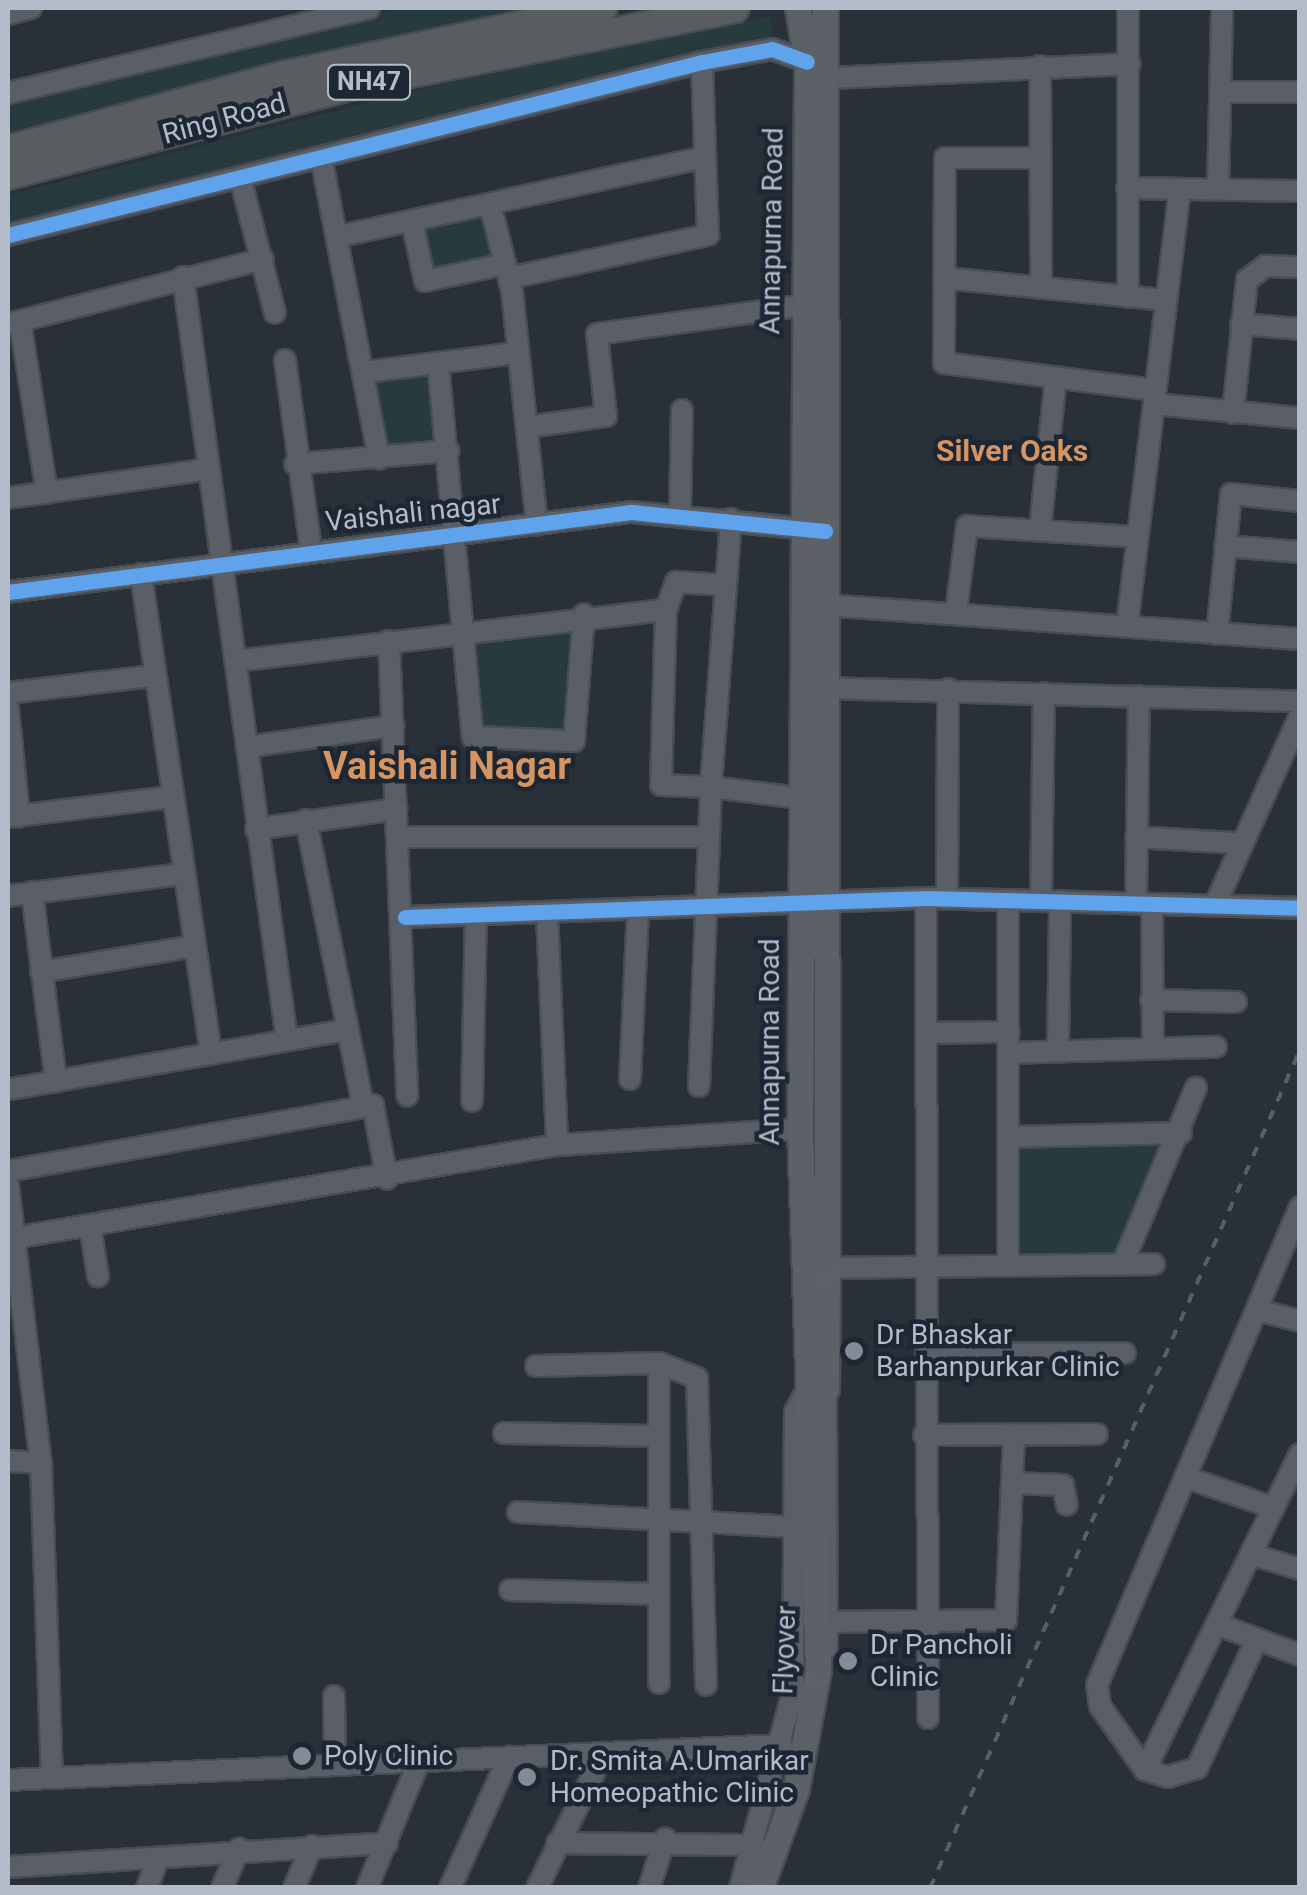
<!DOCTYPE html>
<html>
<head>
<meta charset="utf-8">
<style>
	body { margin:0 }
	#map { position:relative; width:1307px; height:1895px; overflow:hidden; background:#2a3038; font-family:Roboto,sans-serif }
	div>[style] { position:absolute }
	.green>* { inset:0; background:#273a3e }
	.roads { filter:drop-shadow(2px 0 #484c53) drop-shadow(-2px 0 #484c53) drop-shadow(0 2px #484c53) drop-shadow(0 -2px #484c53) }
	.minor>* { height:20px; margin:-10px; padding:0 10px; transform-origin:10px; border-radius:10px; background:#5a5e66 }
	.major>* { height:25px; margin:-12.5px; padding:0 12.5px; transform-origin:12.5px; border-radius:12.5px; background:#5c6168 }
	.highway>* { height:28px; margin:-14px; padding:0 14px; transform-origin:14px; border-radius:14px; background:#5a5d60 }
	.rail>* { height:4px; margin-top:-2px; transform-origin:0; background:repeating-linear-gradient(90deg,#595d64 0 10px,transparent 0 20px) }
	.cycleway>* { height:15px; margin:-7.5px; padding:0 7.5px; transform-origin:7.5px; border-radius:7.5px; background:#60a3ed }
	.dots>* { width:28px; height:28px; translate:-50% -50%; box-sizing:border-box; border:5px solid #1d2633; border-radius:50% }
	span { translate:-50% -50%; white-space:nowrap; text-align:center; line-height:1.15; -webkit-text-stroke:9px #1d2633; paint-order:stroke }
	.shield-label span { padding:2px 8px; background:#1d2633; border:2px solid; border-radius:8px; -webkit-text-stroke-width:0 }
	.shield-label { font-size:25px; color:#b4bcc9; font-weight:700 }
	.street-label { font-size:28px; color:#b4bcc9 }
	.poi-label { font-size:28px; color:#b4bcc9 }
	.left { translate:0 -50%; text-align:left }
	.neighbourhood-label { font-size:30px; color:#d59563; font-weight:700 }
	.district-label { font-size:38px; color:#d59563; font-weight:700 }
	.frame { position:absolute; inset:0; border:10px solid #b4bcc9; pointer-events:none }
</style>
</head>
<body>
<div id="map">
	<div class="green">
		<div style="clip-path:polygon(401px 8px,552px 8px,8px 134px,8px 103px)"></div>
		<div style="clip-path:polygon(771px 16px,772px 43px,8px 222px,8px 195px,434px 86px)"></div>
		<div style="clip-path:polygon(484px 211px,494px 256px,430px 270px,420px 225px)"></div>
		<div style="clip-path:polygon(432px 369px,441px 443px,382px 447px,372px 380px)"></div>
		<div style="clip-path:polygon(573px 621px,563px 728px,481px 729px,475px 635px)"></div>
		<div style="clip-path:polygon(1162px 1137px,1114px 1255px,1016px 1252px,1015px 1142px)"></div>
	</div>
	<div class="roads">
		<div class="minor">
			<div style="left:8px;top:14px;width:24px;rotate:-15deg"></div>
			<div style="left:1040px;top:66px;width:222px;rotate:89.7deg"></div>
			<div style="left:830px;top:78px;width:300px;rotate:-2.7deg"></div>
			<div style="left:1221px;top:92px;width:79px"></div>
			<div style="left:8px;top:93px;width:371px;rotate:-13.2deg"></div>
			<div style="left:321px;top:157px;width:307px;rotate:79.1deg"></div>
			<div style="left:1040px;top:158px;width:95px;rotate:180deg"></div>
			<div style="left:945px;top:158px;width:205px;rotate:90.3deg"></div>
			<div style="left:944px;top:363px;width:213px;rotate:7.3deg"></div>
			<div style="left:240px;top:177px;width:140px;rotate:75.6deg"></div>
			<div style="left:1127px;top:188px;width:173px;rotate:1deg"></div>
			<div style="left:1218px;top:189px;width:181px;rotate:-88.7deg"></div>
			<div style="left:490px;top:204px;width:90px;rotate:75.8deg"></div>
			<div style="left:512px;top:291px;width:235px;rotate:83.9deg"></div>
			<div style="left:412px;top:221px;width:61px;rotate:77.8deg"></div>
			<div style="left:425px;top:281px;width:82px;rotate:-12deg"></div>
			<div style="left:8px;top:235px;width:715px;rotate:-14deg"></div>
			<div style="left:702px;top:62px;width:71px;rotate:-10.5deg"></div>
			<div style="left:772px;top:49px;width:37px;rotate:20deg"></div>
			<div style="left:340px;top:236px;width:372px;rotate:-12.2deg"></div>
			<div style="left:183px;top:277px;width:770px;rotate:82.24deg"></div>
			<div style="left:509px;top:278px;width:204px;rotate:-12.2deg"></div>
			<div style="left:708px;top:235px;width:173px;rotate:-92deg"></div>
			<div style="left:944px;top:278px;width:223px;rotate:5.7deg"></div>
			<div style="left:1128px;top:297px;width:289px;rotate:-90deg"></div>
			<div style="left:20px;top:321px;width:174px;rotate:81.1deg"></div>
			<div style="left:8px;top:324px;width:263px;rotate:-14.3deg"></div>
			<div style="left:1241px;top:324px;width:59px;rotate:4.8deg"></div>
			<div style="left:285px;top:360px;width:192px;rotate:82.2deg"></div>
			<div style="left:438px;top:363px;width:376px;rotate:84.7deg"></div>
			<div style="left:473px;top:737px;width:101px;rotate:2.3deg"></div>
			<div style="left:574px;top:741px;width:127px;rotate:-85.5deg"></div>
			<div style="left:366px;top:372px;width:152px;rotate:-7.2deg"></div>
			<div style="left:1154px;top:404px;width:147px;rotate:5.5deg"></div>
			<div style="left:1233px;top:413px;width:134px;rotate:-84deg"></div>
			<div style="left:1247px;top:280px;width:23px;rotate:-38deg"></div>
			<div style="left:1265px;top:266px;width:35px;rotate:2deg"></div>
			<div style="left:527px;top:427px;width:80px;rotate:-7.9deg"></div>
			<div style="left:606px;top:416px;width:82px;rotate:-96.3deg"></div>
			<div style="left:597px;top:334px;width:205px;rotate:-7.9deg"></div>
			<div style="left:295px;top:464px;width:154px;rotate:-4.9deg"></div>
			<div style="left:8px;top:498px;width:203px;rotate:-8.2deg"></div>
			<div style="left:680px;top:513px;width:103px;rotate:-88.9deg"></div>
			<div style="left:731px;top:519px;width:269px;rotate:94.3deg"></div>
			<div style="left:711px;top:787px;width:91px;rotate:7deg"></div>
			<div style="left:1040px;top:529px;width:152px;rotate:-84deg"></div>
			<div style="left:1225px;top:546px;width:75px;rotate:4.6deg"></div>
			<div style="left:141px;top:574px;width:485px;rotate:81.7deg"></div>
			<div style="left:8px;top:592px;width:628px;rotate:-7.32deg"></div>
			<div style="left:631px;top:512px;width:189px;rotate:5.5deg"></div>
			<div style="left:824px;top:605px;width:477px;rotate:4.1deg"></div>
			<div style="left:956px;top:612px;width:87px;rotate:-82.7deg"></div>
			<div style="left:967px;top:526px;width:170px;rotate:3.7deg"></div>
			<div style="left:1127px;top:626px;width:440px;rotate:-83.1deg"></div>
			<div style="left:1217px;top:634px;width:141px;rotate:-84.3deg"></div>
			<div style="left:1231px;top:494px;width:69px;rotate:5.8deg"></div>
			<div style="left:389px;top:641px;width:455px;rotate:87.7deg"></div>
			<div style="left:236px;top:661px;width:433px;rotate:-6.8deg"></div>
			<div style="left:822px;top:688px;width:478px;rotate:1.6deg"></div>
			<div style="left:8px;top:693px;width:145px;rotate:-6.7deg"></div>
			<div style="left:8px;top:708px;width:109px;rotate:84.2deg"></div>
			<div style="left:247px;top:747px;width:148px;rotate:-8.2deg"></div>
			<div style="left:8px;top:817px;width:164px;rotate:-7deg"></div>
			<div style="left:306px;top:820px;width:292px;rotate:78.7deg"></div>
			<div style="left:256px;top:829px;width:142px;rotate:-8.1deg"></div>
			<div style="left:398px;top:837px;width:309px"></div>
			<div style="left:1136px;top:837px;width:102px;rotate:3.4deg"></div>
			<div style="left:32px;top:892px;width:191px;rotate:82.8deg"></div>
			<div style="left:8px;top:896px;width:176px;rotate:-7.2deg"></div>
			<div style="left:926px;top:898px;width:820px;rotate:89.86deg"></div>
			<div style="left:947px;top:898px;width:209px;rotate:-89.7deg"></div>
			<div style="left:1041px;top:901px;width:208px;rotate:-89.2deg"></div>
			<div style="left:1136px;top:903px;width:207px;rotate:-89.2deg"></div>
			<div style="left:1152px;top:904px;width:142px;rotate:89.6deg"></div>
			<div style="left:1215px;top:905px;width:207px;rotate:-65.8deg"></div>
			<div style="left:547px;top:913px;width:232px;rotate:87.5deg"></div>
			<div style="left:405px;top:917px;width:521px;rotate:-2.09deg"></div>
			<div style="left:926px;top:898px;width:374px;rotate:1.5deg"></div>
			<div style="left:41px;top:972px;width:155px;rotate:-9.6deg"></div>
			<div style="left:1151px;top:1000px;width:85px;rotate:1.3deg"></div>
			<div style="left:926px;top:1033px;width:83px;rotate:-0.7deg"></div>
			<div style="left:1058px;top:1051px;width:150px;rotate:-89.2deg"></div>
			<div style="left:1008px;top:1053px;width:208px;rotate:-1.7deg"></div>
			<div style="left:630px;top:1079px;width:169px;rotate:-87.3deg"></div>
			<div style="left:699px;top:1086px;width:299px;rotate:-87.7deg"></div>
			<div style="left:711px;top:787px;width:50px;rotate:-177.7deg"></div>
			<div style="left:661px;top:785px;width:175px;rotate:-88.4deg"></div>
			<div style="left:666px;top:610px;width:30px;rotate:-70deg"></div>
			<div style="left:676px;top:582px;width:50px;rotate:3.4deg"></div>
			<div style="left:11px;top:1089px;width:341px;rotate:-10deg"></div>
			<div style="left:472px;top:1101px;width:186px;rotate:-88.8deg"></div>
			<div style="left:1009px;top:1137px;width:172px;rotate:-1.3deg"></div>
			<div style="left:8px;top:1171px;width:371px;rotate:-10.2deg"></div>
			<div style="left:373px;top:1105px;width:75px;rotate:79.3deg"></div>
			<div style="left:8px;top:1184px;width:281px;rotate:83.3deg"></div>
			<div style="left:41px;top:1463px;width:315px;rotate:88deg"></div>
			<div style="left:90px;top:1226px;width:51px;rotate:80.9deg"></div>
			<div style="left:8px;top:1239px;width:557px;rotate:-9.72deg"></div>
			<div style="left:557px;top:1145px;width:244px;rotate:-3.8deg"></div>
			<div style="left:1008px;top:1262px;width:362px;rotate:-90deg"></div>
			<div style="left:1123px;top:1263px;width:190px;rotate:-67.4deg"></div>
			<div style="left:827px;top:1268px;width:327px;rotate:-0.7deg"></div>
			<div style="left:1257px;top:1310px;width:44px;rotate:14.3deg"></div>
			<div style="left:926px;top:1354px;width:199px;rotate:-0.3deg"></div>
			<div style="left:659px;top:1363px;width:320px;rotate:90deg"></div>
			<div style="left:536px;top:1366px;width:123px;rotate:-1.4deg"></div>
			<div style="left:659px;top:1363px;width:41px;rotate:21.5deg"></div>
			<div style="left:697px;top:1378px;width:307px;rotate:88.3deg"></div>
			<div style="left:826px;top:1389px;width:259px;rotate:89.8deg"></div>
			<div style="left:504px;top:1433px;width:151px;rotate:1.1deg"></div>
			<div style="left:924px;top:1435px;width:173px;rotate:-0.3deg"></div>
			<div style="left:8px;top:1461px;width:33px;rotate:3deg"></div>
			<div style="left:1185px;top:1477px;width:94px;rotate:19.2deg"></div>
			<div style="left:1013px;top:1483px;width:50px;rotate:2.3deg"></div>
			<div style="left:1063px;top:1485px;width:20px;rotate:79deg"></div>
			<div style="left:518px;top:1512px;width:281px;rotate:3.1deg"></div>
			<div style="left:1253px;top:1555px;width:49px;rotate:16.6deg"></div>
			<div style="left:510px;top:1590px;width:148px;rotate:1.5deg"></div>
			<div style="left:829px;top:1622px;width:177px;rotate:-0.6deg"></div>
			<div style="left:1006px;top:1620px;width:186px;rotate:-87.5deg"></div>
			<div style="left:1219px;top:1625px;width:86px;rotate:20.3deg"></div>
			<div style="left:1257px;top:1639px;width:142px;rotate:114.9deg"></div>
			<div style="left:1197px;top:1768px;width:30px;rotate:163deg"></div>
			<div style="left:1168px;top:1777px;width:24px;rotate:-163deg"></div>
			<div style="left:1145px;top:1770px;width:78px;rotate:-125.1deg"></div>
			<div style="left:1100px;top:1706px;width:21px;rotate:-98deg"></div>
			<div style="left:1097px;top:1685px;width:519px;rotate:-66.99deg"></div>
			<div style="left:334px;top:1696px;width:69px;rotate:89.2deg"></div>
			<div style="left:1145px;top:1770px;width:352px;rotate:-63.9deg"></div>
			<div style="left:8px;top:1780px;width:775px;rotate:-2.59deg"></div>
			<div style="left:557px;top:1843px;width:198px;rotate:0.6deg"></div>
			<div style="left:8px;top:1867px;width:380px;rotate:-3.6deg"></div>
			<div style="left:147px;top:1888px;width:32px;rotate:-70deg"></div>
			<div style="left:222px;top:1888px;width:43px;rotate:-66.4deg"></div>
			<div style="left:294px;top:1888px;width:46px;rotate:-66.8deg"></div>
			<div style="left:367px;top:1888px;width:137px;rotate:-67.7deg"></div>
			<div style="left:450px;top:1888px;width:144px;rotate:-65.8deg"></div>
			<div style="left:537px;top:1888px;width:151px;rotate:-63.6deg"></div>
			<div style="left:649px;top:1888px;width:52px;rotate:-71.9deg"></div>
			<div style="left:740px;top:1888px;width:204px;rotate:-74.9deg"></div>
			<div style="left:793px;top:1691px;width:279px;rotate:-89.6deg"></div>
			<div style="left:795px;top:1412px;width:23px;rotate:-61deg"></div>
		</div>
		<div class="major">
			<div style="left:814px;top:1406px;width:21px;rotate:-55deg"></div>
			<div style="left:826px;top:1389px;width:121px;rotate:-89.5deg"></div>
			<div style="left:827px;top:1268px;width:1260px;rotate:-90.09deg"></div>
			<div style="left:760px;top:1888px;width:105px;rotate:-70deg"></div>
			<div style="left:796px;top:1789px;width:121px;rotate:-79.5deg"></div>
			<div style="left:818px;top:1670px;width:541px;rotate:-91.91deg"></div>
			<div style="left:800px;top:1129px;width:1067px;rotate:-89.62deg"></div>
			<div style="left:807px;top:62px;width:55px;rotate:-99.5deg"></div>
		</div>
		<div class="highway">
			<div style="left:8px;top:150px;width:285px;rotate:-15.1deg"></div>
			<div style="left:283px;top:76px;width:327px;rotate:-12deg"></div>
			<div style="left:8px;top:175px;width:365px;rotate:-14.6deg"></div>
			<div style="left:361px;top:83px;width:381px;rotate:-11.3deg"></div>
		</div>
	</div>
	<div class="rail">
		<div style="left:930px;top:1888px;width:916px;rotate:-66.18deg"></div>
	</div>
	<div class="cycleway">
		<div style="left:8px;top:235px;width:715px;rotate:-14deg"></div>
		<div style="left:702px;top:62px;width:71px;rotate:-10.5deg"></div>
		<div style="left:772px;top:49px;width:37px;rotate:20deg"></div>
		<div style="left:8px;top:592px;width:628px;rotate:-7.32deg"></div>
		<div style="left:631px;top:512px;width:195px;rotate:5.6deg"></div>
		<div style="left:405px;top:917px;width:521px;rotate:-2.09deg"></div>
		<div style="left:926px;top:898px;width:374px;rotate:1.5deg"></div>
	</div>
	<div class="dots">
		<div style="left:854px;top:1351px;background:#848b96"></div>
		<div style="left:848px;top:1661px;background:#848b96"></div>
		<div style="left:302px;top:1756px;background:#848b96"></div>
		<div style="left:527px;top:1777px;background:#848b96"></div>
	</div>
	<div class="shield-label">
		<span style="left:369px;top:82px">NH47</span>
	</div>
	<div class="street-label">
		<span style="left:224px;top:119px;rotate:-15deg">Ring Road</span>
		<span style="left:772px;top:231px;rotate:-89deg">Annapurna Road</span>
		<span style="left:413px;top:513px;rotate:-6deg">Vaishali nagar</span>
		<span style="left:770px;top:1042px;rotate:-90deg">Annapurna Road</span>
		<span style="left:785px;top:1650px;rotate:-88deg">Flyover</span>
	</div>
	<div class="poi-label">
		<span class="left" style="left:876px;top:1351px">Dr Bhaskar<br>Barhanpurkar Clinic</span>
		<span class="left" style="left:870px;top:1661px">Dr Pancholi<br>Clinic</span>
		<span class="left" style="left:324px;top:1756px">Poly Clinic</span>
		<span class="left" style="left:550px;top:1777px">Dr. Smita A.Umarikar<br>Homeopathic Clinic</span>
	</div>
	<div class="neighbourhood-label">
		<span style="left:1012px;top:451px">Silver Oaks</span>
	</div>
	<div class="district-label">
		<span style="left:447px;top:767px">Vaishali Nagar</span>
	</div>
	<div class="frame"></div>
</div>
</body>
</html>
